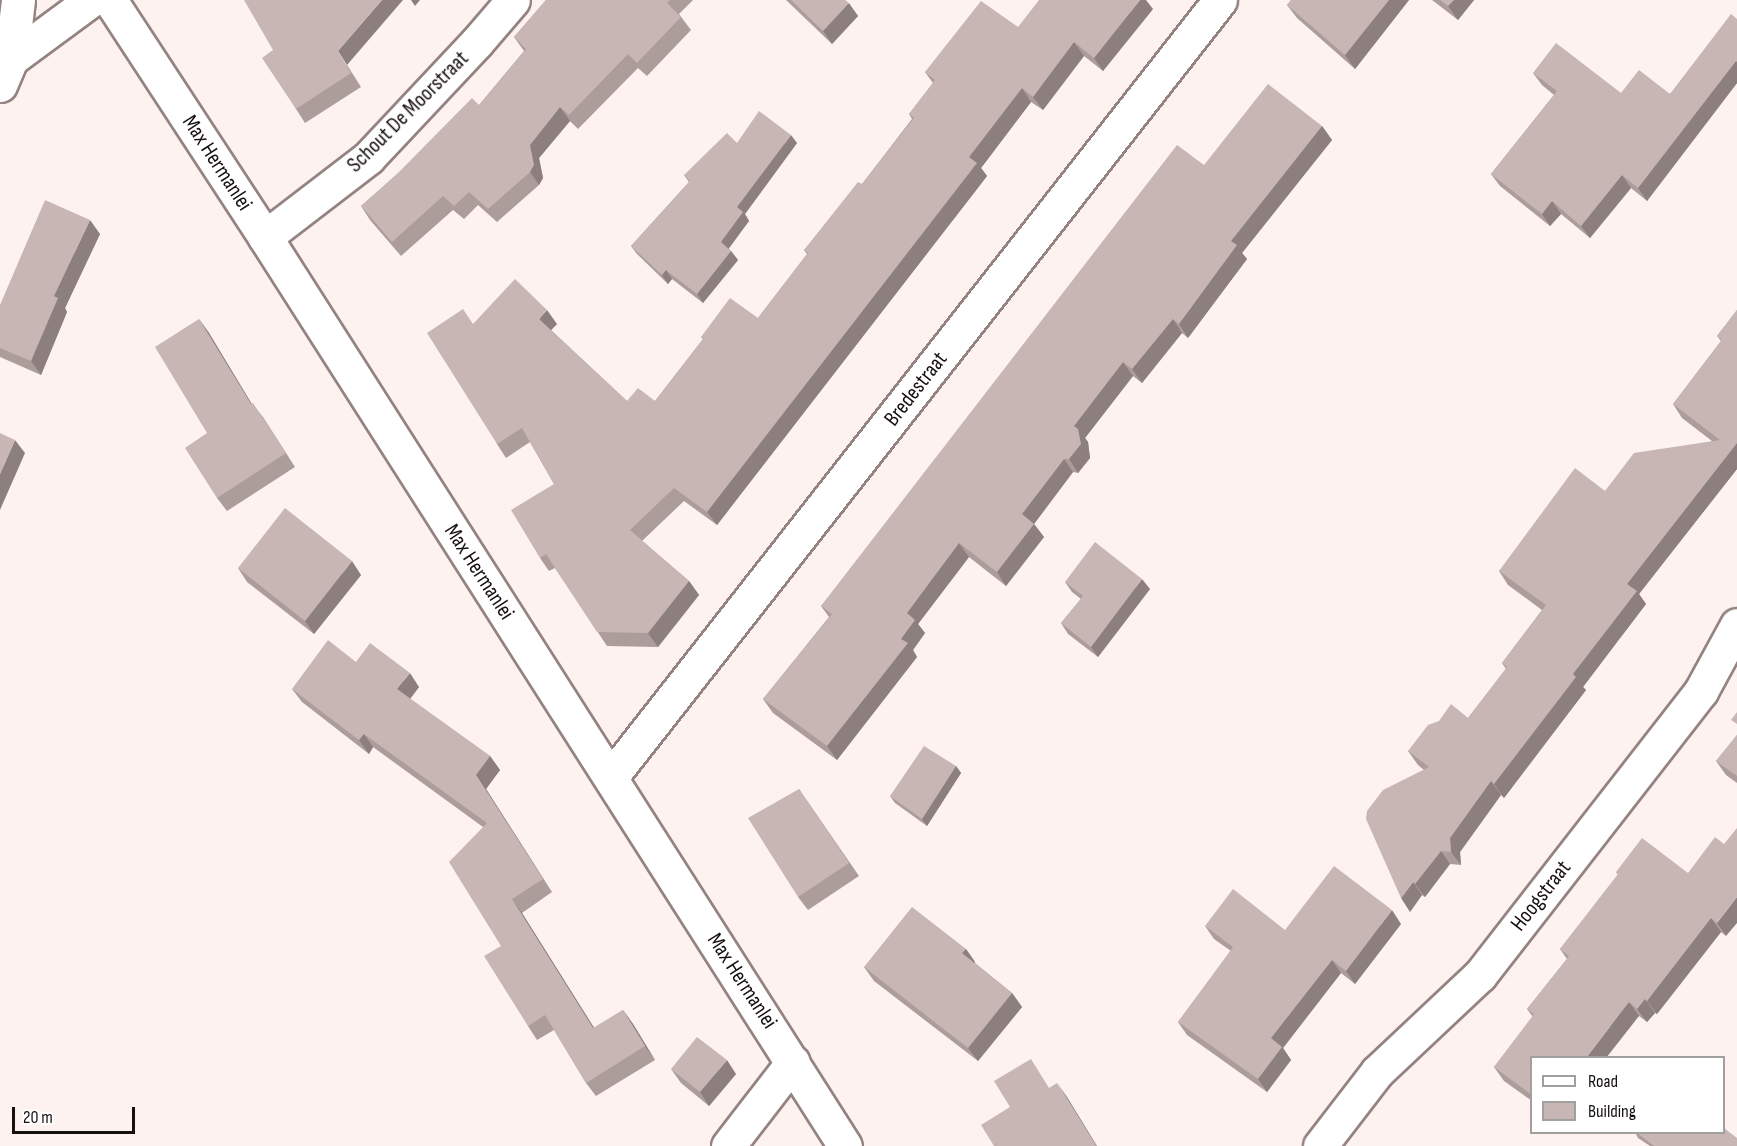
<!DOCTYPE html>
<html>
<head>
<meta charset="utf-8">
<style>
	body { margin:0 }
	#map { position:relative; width:1737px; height:1146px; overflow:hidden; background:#fdf2f0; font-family:"Sofia Sans Condensed",sans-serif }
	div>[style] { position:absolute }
	.roads { filter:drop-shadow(2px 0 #948380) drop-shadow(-2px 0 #948380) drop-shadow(0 2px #948380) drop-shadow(0 -2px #948380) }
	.minor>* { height:33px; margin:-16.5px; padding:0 16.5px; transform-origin:16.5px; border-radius:16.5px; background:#fff }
	.wall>* { inset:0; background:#ac9d9b }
	.shaded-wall>* { inset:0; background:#8c7f7e }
	.building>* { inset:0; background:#c8b6b4 }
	span { translate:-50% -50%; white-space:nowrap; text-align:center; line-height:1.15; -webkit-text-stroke:5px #fff; paint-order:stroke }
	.street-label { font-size:22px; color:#16100f }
	.legend { position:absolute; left:1530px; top:1056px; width:195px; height:78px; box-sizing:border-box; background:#fff; border:2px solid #a29f9f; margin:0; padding:8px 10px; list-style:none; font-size:18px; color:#16100f }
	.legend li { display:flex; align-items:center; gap:12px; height:30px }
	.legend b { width:30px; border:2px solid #a29f9f }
	.scale { position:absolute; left:12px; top:1107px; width:123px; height:27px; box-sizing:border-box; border:3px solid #16100f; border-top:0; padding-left:8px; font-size:18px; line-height:21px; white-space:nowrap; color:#16100f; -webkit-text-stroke:4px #fff; paint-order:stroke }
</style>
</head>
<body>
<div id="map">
	<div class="roads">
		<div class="minor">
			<div style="left:110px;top:0;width:283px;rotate:56.8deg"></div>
			<div style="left:265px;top:237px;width:1078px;rotate:57.46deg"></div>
			<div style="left:11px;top:59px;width:99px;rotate:-36.4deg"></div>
			<div style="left:0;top:85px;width:28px;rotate:-67deg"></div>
			<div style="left:11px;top:59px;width:59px;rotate:-83.2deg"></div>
			<div style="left:265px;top:237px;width:130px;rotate:-37.5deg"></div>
			<div style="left:368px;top:158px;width:159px;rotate:-46.8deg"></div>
			<div style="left:477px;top:42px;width:55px;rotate:-49.4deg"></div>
			<div style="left:611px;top:777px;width:987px;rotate:-51.91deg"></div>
			<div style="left:728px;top:1146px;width:106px;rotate:-52.3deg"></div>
			<div style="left:1320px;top:1146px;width:93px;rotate:-52.4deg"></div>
			<div style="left:1377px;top:1072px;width:141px;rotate:-43.3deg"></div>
			<div style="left:1480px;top:975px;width:360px;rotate:-52.1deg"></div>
			<div style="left:1701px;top:691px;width:75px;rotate:-61.4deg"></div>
		</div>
	</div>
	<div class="wall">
		<div style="clip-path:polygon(546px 0,693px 0,679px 14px,691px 30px,647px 76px,638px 68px,578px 129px,570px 121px,539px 158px,543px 178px,539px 185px,497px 222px,478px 205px,464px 219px,453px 210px,401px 256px,370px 220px,361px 206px,479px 105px,524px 51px,514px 37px)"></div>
		<div style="clip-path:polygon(786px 0,845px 0,858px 16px,832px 44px)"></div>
		<div style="clip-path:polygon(1291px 0,1409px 0,1355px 69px,1297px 18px,1287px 5px)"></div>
		<div style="clip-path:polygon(1432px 0,1474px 0,1458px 20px)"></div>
		<div style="clip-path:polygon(1153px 9px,1103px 71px,1084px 56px,1043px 110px,1031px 102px,981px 168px,987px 176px,717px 525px,684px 501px,642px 541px,689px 581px,699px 595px,658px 647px,607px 646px,555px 568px,549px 571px,540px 558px,554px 484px,530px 442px,506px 458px,497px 444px,474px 324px,557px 324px,551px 330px,627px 401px,655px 401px,703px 339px,701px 337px,758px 318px,807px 254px,804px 250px,862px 184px,912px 119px,909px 114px,933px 83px,925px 72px,1018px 27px)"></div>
		<div style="clip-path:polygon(1737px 19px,1737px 83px,1647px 201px,1631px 188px,1590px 238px,1561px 214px,1550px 226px,1500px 186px,1491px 174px,1554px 95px,1542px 85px,1533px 73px,1621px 93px,1670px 94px)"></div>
		<div style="clip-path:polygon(273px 50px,347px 65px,361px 87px,305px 123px,296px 109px)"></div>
		<div style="clip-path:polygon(1322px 126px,1332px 140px,1242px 253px,1247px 259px,1188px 338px,1182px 333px,1142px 383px,1133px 376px,1085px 438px,1088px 442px,1090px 458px,1078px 473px,1073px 472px,1034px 524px,1044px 537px,1006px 586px,969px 557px,918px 624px,925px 633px,913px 650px,917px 657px,837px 760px,773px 713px,763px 699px,829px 617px,821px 606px,1204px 165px)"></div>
		<div style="clip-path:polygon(737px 143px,797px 143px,745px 214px,749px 221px,728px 248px,731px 251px,738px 260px,703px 303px,672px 279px,668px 284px,637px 254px,631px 246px,689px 182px,684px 175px)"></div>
		<div style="clip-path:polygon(100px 234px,65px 308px,67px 312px,41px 375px,0 357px,0 305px)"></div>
		<div style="clip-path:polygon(1737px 310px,1737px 469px,1639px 594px,1646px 604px,1583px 687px,1586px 690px,1504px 798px,1501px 795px,1460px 852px,1461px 865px,1450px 864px,1425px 897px,1422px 895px,1410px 912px,1424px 770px,1418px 765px,1408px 751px,1468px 718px,1506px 669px,1502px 663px,1542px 610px,1508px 585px,1499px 571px,1605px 491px,1712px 441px,1682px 418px,1673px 404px,1721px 341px,1717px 336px)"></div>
		<div style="clip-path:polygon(199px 319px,209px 333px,252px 404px,263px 417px,295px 467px,227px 511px,217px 498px,207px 433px)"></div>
		<div style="clip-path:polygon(238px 568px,361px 575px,314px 634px,247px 582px)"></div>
		<div style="clip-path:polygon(1065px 582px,1150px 589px,1098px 657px,1068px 634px,1061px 623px,1081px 599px,1072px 592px)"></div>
		<div style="clip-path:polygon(356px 662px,419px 687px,410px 699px,490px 756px,500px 770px,486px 789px,552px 892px,522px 913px,594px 1028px,623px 1010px,633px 1024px,655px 1060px,596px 1096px,586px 1083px,554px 1030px,537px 1040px,528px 1026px,501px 946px,483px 827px,373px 747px,369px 754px,302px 702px,292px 689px)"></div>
		<div style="clip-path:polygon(1737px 735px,1737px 783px,1726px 775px,1716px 761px)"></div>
		<div style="clip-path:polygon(956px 766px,961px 773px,927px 826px,895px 803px,890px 796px)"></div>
		<div style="clip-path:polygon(799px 789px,859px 876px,808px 910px,798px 897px)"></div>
		<div style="clip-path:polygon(1616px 872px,1688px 873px,1726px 936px,1721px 932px,1657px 1014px,1655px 1013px,1647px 1022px,1639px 1016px,1532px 1058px,1532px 1101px,1504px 1081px,1494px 1067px,1533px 1017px,1527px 1009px,1567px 959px,1560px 949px,1618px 875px)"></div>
		<div style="clip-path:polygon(1401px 924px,1355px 984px,1341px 973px,1283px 1048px,1291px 1060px,1267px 1092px,1187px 1035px,1178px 1022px,1231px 951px,1214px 939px,1205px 926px,1285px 930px)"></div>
		<div style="clip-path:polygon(966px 949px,975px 962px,975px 963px,1012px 993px,1022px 1007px,978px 1061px,874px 981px,864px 967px)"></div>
		<div style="clip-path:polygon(671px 1069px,736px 1074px,709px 1106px,681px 1083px)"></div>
		<div style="clip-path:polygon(1635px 1132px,1724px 1132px,1737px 1146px,1650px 1146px,1638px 1138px)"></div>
	</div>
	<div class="shaded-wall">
		<div style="clip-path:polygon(382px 0,403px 0,347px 65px,361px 87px,338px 51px)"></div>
		<div style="clip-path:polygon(411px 0,420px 0,415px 6px)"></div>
		<div style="clip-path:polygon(1140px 0,1146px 0,1153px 9px,1103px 71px,1094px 58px)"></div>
		<div style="clip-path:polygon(1389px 0,1409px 0,1355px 69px,1345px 55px)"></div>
		<div style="clip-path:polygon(1454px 0,1474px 0,1458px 20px,1448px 6px)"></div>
		<div style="clip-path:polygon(849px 3px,858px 16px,832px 44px,823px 31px)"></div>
		<div style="clip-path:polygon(1074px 42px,1084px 56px,1043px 110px,1033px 97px)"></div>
		<div style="clip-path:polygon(1736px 61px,1737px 62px,1737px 83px,1647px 201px,1638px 188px)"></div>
		<div style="clip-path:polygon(1022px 88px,1031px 102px,981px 168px,987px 176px,717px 525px,707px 512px,969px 157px)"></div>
		<div style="clip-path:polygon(560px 107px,570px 121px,539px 158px,543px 178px,539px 185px,530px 172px,530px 145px)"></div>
		<div style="clip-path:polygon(1322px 126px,1332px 140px,1242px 253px,1247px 259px,1188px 338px,1179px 324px,1231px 241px)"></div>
		<div style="clip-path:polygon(791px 135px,797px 143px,745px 214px,749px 221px,727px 251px,721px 242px,737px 207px)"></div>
		<div style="clip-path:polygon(1622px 175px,1631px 188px,1590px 238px,1581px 226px)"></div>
		<div style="clip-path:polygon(1552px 201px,1561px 214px,1550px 226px,1542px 214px)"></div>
		<div style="clip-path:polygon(90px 220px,100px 234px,65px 308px,67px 312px,41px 375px,31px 361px,54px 296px)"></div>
		<div style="clip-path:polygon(731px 251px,738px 260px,703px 303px,697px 294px)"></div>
		<div style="clip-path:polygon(666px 270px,672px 279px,668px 284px,662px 275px)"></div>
		<div style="clip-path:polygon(547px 310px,557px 324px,548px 333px,539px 319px)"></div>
		<div style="clip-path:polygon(199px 319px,209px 333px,260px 418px,251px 404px)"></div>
		<div style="clip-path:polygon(1173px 319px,1182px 333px,1142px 383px,1132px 369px)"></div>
		<div style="clip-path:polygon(1123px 362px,1133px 376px,1085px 438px,1088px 442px,1090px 458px,1078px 473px,1069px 459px,1074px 426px)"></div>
		<div style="clip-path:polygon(15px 440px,25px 453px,0 510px,0 474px)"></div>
		<div style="clip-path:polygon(1737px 443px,1737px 469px,1639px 594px,1646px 604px,1583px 687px,1586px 690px,1504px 798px,1494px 784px,1627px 584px)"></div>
		<div style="clip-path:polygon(1064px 459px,1073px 472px,1034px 524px,1044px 537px,1006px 586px,997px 572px,1022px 514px)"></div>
		<div style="clip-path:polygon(959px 543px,969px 557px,918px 624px,925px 633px,913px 650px,917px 657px,837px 760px,827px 746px,907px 613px)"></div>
		<div style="clip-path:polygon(352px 561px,361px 575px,314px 634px,305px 621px)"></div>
		<div style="clip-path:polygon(1142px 579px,1150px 589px,1098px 657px,1091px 647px)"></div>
		<div style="clip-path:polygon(689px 581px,699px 595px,658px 647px,648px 633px)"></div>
		<div style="clip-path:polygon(410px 673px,419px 687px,407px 703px,397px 689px)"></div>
		<div style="clip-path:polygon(364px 734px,373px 747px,369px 754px,359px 740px)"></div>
		<div style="clip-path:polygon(490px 756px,500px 770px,486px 789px,552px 892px,476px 775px)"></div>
		<div style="clip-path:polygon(956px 766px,961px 773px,927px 826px,922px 819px)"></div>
		<div style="clip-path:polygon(1491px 781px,1501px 795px,1460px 852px,1461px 865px,1451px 852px,1450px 838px)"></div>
		<div style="clip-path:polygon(1441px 851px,1450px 864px,1425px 897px,1415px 884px)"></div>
		<div style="clip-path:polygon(1413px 882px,1422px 895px,1410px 912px,1401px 898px)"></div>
		<div style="clip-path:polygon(1737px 897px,1737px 923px,1726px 936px,1717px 923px)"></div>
		<div style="clip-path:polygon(512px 899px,522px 913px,603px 1042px,593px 1028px)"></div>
		<div style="clip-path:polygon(1392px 910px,1401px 924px,1355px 984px,1346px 971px)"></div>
		<div style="clip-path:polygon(1711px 918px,1721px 932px,1657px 1014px,1647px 1001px)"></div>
		<div style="clip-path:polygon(966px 949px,975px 962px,972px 967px,962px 953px)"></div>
		<div style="clip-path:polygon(1332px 960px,1341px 973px,1283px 1048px,1291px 1060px,1267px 1092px,1258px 1079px,1271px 1038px)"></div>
		<div style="clip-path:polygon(1012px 993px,1022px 1007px,978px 1061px,968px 1048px)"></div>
		<div style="clip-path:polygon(1645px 999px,1655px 1013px,1647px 1022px,1637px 1009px)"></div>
		<div style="clip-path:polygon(1629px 1002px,1639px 1016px,1606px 1058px,1586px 1058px)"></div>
		<div style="clip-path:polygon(623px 1010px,633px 1024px,655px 1060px,645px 1046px)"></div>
		<div style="clip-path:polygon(727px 1060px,736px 1074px,709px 1106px,700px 1092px)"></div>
		<div style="clip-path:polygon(1057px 1083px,1067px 1097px,1097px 1146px,1096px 1146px)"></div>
	</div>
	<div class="building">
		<div style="clip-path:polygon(244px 0,382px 0,338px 51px,351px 73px,296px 109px,262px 58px,273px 50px)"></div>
		<div style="clip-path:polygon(546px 0,670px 0,667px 3px,681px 17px,637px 63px,628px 54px,569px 115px,560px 107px,530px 145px,534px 165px,530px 172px,488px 209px,469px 192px,454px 206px,443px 196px,392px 242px,361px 206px,399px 172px,472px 98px,479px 105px,526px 49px,514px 37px)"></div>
		<div style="clip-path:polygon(791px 0,845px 0,849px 3px,823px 31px)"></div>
		<div style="clip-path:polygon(1039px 0,1140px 0,1094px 58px,1074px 42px,1033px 97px,1022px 88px,969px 157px,977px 163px,707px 512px,674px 488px,630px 530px,689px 581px,648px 633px,597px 632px,546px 554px,540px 558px,511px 510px,554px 484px,522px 428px,497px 444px,427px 333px,463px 309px,473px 324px,515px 279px,547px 310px,539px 319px,627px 401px,638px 388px,655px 401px,704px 338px,701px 337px,730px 298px,758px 318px,808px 253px,804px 250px,858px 182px,862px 184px,914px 118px,909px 114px,935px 80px,925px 72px,981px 1px,1018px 27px)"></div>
		<div style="clip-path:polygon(1291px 0,1389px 0,1345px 55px,1287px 5px)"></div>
		<div style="clip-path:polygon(1440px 0,1454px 0,1448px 6px)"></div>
		<div style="clip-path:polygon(1731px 14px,1737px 19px,1737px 62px,1736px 61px,1638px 188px,1622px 175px,1581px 226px,1552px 201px,1542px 214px,1491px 174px,1557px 91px,1533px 73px,1556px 43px,1621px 93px,1639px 70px,1670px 94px)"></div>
		<div style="clip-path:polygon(1268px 84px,1322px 126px,1231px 241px,1237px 245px,1179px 324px,1173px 319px,1132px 369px,1123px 362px,1074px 426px,1078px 429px,1081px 444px,1069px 459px,1064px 459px,1022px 514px,1034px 524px,997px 572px,959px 543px,907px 613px,915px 620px,901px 639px,908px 643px,827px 746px,763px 699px,832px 614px,821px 606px,1177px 145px,1204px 165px)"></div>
		<div style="clip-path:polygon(759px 111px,791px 135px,737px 207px,743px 212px,721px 242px,731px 251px,697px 294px,666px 270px,662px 275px,631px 246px,690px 181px,684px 175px,727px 133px,737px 143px)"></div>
		<div style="clip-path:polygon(45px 200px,90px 220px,54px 296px,58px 298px,31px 361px,0 348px,0 305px)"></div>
		<div style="clip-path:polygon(1737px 310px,1737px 443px,1627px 584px,1637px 591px,1573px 674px,1576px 677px,1494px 784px,1491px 781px,1450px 838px,1451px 852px,1441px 851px,1415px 884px,1413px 882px,1401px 898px,1366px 819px,1367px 811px,1383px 790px,1429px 767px,1408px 751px,1428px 725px,1439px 721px,1451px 704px,1468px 718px,1507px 667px,1502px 663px,1546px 605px,1499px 571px,1575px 468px,1605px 491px,1634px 453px,1720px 440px,1673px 404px,1722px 340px,1717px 336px)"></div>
		<div style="clip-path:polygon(199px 319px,251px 404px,253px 403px,286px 453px,217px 498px,185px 448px,207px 433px,155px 347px)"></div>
		<div style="clip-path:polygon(0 433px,15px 440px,0 474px)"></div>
		<div style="clip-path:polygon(285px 508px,352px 561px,305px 621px,238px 568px)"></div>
		<div style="clip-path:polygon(1095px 542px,1142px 579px,1091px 647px,1061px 623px,1083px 596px,1065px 582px)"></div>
		<div style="clip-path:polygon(328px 640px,356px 662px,370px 643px,410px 673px,397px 689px,490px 756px,476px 775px,543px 879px,512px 899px,593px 1028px,623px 1010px,645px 1046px,586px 1083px,545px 1015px,528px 1026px,484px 956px,501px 946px,449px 862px,487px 823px,364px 734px,359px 740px,292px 689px)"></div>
		<div style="clip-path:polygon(1737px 712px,1737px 724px,1731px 720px)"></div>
		<div style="clip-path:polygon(1737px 735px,1737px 776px,1716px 761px)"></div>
		<div style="clip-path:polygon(924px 746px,956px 766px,922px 819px,890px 796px)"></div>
		<div style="clip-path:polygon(799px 789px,849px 863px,798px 897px,748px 818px)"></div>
		<div style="clip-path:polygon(1737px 828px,1737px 897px,1717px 923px,1711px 918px,1647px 1001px,1645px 999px,1637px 1009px,1629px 1002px,1586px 1058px,1532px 1058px,1532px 1095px,1494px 1067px,1534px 1014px,1527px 1009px,1569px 956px,1560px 949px,1618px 874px,1616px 872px,1642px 838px,1688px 873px,1715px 837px,1724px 844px)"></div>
		<div style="clip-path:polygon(1334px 866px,1392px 910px,1346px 971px,1332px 960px,1271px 1038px,1282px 1047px,1258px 1079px,1178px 1022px,1233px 947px,1205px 926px,1233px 889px,1285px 930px)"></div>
		<div style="clip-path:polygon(912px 907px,966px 949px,962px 953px,1012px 993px,968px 1048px,864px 967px)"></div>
		<div style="clip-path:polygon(697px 1037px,727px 1060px,700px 1092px,671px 1069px)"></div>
		<div style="clip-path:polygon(1031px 1059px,1049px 1088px,1057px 1083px,1096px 1146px,994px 1146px,981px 1125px,1010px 1107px,994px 1081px)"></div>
		<div style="clip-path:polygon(1724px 1128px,1737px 1138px,1737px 1146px,1654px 1146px,1636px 1132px,1724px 1132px)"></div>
	</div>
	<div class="street-label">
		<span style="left:408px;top:112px;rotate:-45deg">Schout De Moorstraat</span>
		<span style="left:217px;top:163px;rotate:57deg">Max Hermanlei</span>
		<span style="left:916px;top:389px;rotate:-52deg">Bredestraat</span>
		<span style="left:479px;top:572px;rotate:57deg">Max Hermanlei</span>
		<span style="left:1541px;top:896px;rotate:-52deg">Hoogstraat</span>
		<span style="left:742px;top:981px;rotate:57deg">Max Hermanlei</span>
	</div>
	<ul class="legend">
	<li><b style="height:8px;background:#fff"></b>Road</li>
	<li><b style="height:16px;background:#c8b6b4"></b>Building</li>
	</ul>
	<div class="scale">20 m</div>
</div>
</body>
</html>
